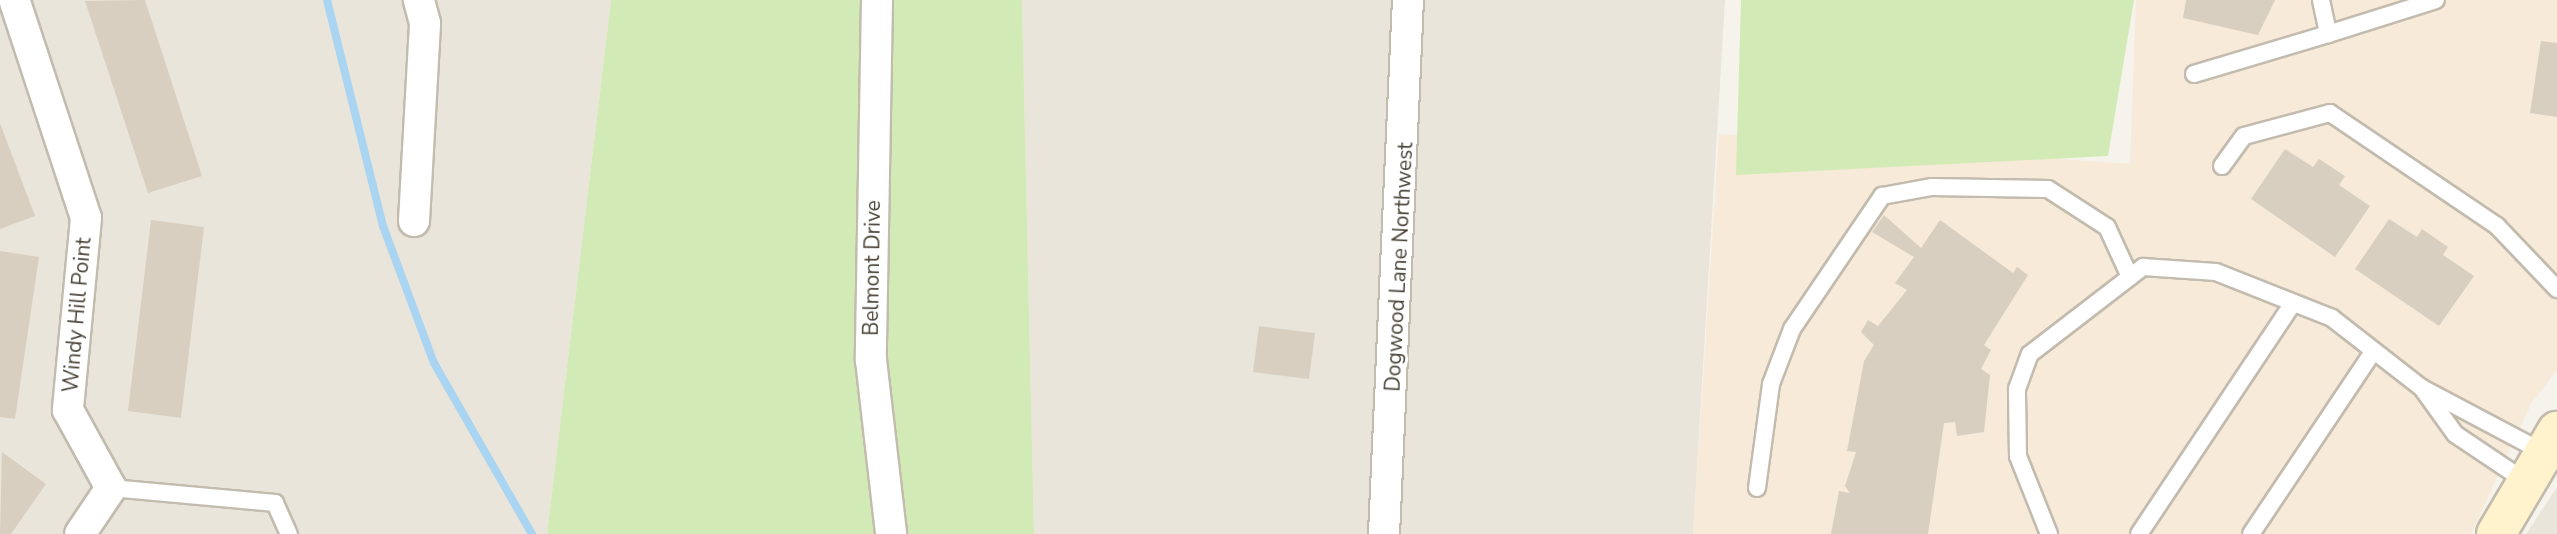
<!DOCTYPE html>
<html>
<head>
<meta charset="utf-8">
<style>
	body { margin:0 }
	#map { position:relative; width:2557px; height:534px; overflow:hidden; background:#f6f3ec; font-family:"Nunito Sans",sans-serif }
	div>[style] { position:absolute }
	.residential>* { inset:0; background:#eae5da }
	.commercial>* { inset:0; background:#f7ead8 }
	.green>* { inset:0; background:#d2eab5 }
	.stream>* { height:8px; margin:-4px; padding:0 4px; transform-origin:4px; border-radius:4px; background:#a9d4f2 }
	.building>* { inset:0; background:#d8cfc1 }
	.roads { filter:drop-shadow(2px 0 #c2bbae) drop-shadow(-2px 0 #c2bbae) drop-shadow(0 2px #c2bbae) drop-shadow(0 -2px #c2bbae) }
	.lane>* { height:16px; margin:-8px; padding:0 8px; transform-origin:8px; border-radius:8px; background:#fff }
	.street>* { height:30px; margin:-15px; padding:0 15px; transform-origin:15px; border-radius:15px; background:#fff }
	.secondary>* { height:38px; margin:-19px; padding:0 19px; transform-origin:19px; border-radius:19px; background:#fff3cd }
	span { translate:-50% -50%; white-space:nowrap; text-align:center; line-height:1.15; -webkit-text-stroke:6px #fff; paint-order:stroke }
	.street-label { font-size:21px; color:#4b4439 }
</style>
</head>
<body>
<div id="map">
	<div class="residential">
		<div style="clip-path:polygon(0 0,611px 0,547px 534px,0 534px)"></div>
		<div style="clip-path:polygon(1022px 0,1725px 0,1693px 534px,1034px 534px)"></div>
		<div style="clip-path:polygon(2557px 487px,2557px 534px,2526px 534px)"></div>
	</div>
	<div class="commercial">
		<div style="clip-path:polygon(2136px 0,2557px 0,2557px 370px,2531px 404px,2471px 534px,1693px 534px,1719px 134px,2130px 164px)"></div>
	</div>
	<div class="green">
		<div style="clip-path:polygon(611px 0,1022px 0,1034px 534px,547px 534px)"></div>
		<div style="clip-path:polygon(1741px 0,2134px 0,2108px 156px,1736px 175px)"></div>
	</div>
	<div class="stream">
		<div style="left:327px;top:0;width:233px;rotate:76.1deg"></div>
		<div style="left:383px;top:226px;width:146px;rotate:69.6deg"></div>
		<div style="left:434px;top:363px;width:197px;rotate:60.2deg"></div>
	</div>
	<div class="building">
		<div style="clip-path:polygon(145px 0,202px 176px,148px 193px,85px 1px)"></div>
		<div style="clip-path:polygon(2186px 0,2275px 0,2258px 35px,2183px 18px)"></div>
		<div style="clip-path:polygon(2541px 41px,2557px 43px,2557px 117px,2530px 113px)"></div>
		<div style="clip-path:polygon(0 123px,35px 216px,0 229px)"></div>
		<div style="clip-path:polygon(2285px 149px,2313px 167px,2319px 159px,2345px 176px,2339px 185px,2370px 206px,2335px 257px,2251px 199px)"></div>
		<div style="clip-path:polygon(1884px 215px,1921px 248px,1940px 220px,2013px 273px,2017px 267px,2028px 275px,1984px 345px,1991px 350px,1981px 369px,1990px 375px,1984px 432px,1957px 436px,1955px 422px,1944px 423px,1928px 534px,1831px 534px,1839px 491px,1850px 493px,1845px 486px,1856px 452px,1847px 451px,1864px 361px,1874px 345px,1861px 332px,1868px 320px,1878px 326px,1907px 290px,1895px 283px,1914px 257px,1872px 232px)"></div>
		<div style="clip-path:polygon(2389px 219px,2417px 237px,2422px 229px,2448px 247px,2443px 255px,2474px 276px,2439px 326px,2355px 269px)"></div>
		<div style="clip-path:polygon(151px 220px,204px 227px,181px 418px,128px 411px)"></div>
		<div style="clip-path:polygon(0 251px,39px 257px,15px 419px,0 417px)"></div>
		<div style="clip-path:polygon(1259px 326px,1315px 333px,1309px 379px,1253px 372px)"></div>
		<div style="clip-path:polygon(2px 452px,46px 484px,11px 534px,0 534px)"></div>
	</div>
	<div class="roads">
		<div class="lane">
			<div style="left:2321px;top:0;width:35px;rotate:78deg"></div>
			<div style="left:2328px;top:34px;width:113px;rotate:-17.5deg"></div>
			<div style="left:2194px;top:74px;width:140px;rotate:-16.6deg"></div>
			<div style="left:2222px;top:166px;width:37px;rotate:-54deg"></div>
			<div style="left:2244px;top:136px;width:89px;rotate:-15deg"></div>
			<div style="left:2330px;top:113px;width:202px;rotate:34.1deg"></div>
			<div style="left:2497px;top:226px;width:87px;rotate:46.4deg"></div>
			<div style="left:2422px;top:388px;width:57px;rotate:54.3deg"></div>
			<div style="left:2455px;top:434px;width:84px;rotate:33.9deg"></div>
			<div style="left:111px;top:488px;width:165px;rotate:5.2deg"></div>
			<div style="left:275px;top:503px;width:34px;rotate:66deg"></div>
			<div style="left:1757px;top:488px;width:105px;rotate:-82.3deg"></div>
			<div style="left:1771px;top:384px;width:59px;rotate:-69.1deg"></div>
			<div style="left:1792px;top:329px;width:161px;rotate:-55.9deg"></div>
			<div style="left:1882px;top:196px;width:51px;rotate:-10.2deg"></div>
			<div style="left:1932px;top:187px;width:116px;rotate:1deg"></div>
			<div style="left:2048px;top:189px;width:70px;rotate:32.8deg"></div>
			<div style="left:2107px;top:227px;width:55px;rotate:65.3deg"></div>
			<div style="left:2049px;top:534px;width:84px;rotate:-111.7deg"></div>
			<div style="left:2018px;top:456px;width:67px;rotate:-90.9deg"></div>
			<div style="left:2017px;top:389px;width:37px;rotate:-70deg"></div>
			<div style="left:2030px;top:354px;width:143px;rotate:-37.6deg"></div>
			<div style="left:2143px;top:267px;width:73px;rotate:3.9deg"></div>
			<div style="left:2216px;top:272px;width:125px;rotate:21.6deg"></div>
			<div style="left:2332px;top:318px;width:114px;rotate:37.9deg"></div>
			<div style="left:2422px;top:388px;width:137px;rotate:27.9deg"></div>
			<div style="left:2139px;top:534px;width:278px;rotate:-56.3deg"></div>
			<div style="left:2251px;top:534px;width:218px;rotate:-56.2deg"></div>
		</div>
		<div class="street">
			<div style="left:877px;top:0;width:360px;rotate:91deg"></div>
			<div style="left:871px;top:360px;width:175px;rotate:83.4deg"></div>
			<div style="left:15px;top:2px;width:227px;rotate:71.8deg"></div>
			<div style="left:86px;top:218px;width:193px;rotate:95.4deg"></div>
			<div style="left:68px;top:410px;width:89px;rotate:61.1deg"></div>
			<div style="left:111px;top:488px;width:55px;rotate:124deg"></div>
			<div style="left:414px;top:221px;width:198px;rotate:-86.8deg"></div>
			<div style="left:425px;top:23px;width:24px;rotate:-105deg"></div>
			<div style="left:1384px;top:534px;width:535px;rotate:-87.43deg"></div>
		</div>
		<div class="secondary">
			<div style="left:2496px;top:534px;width:120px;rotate:-59.4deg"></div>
		</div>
	</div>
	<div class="street-label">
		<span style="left:1399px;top:267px;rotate:-87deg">Dogwood Lane Northwest</span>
		<span style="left:872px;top:268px;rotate:-89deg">Belmont Drive</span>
		<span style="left:77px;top:315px;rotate:-85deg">Windy Hill Point</span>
	</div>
</div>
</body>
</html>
